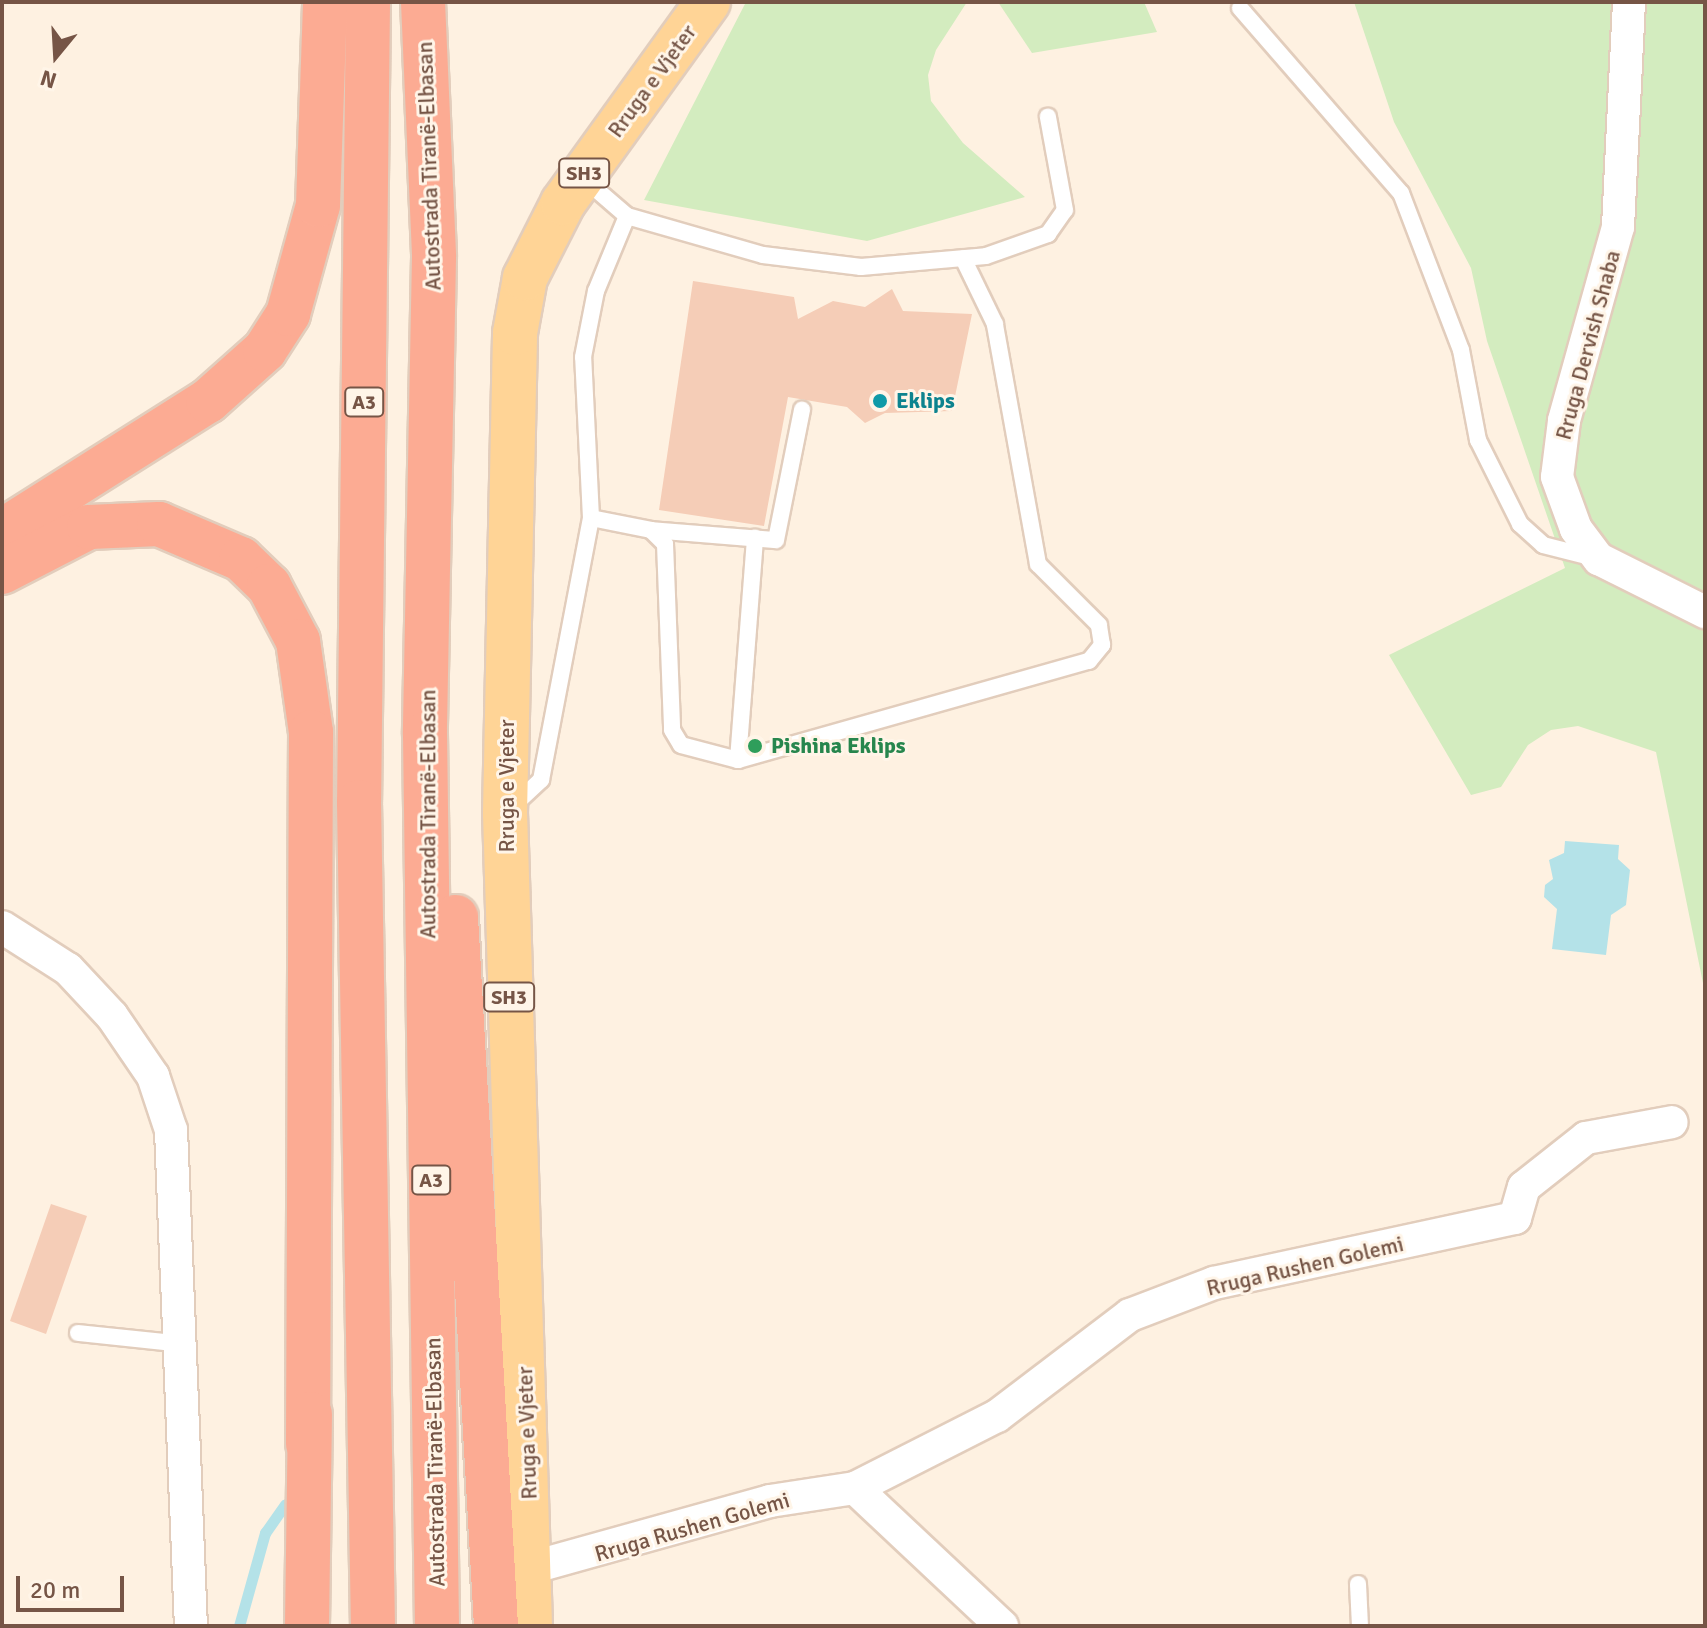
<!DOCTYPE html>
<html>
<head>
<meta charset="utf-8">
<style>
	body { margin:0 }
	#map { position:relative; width:1707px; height:1628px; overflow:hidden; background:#fef1e1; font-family:Signika,sans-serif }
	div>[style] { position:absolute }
	.green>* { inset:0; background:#d3ecbf }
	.water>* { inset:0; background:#b4e2e8 }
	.stream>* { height:11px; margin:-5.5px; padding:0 5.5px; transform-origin:5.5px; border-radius:5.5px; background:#b4e2e8 }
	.building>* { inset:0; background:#f5cdb7 }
	.roads { filter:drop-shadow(2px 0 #e2cdbc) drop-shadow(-2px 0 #e2cdbc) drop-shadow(0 2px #e2cdbc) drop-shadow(0 -2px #e2cdbc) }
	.lane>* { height:16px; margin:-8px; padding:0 8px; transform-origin:8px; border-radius:8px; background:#fff }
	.street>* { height:32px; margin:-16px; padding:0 16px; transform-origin:16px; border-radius:16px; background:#fff }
	.primary>* { height:44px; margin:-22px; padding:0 22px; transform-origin:22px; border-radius:22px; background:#ffd496 }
	.highway>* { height:44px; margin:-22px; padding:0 22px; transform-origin:22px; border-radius:22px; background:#fcab93 }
	.dots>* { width:22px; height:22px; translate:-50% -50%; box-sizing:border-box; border:4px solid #fff5e8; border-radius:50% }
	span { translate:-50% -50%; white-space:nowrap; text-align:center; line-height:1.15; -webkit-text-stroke:6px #fff5e8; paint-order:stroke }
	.shield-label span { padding:2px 6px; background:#fff5e8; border:2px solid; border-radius:6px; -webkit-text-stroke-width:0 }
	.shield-label { font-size:20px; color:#765546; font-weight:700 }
	.street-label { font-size:22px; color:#765546 }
	.culture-label { font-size:22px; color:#0d838f; font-weight:700 }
	.left { translate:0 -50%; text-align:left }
	.leisure-label { font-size:22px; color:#27864d; font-weight:700 }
	.frame { position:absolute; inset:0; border:4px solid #765546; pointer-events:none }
	.north { position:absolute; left:16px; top:16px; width:80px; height:80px; -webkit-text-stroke:6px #fff5e8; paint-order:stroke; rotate:198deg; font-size:22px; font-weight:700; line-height:32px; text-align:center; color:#765546 }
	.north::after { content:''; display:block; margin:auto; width:28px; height:36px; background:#765546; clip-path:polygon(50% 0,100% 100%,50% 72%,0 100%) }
	.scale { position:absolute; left:16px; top:1576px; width:108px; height:36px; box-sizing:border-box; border:4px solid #765546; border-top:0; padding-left:10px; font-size:24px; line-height:28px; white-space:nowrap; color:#765546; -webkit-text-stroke:6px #fff5e8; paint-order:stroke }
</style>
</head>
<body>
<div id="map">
	<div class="green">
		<div style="clip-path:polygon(746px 2px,967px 2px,936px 50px,928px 75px,931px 101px,963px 143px,1025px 197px,867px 241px,644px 200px)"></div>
		<div style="clip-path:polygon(998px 2px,1144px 2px,1157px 32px,1032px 53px)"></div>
		<div style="clip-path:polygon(1354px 2px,1705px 2px,1705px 993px,1656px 752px,1578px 726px,1551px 730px,1528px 745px,1501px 787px,1471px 795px,1389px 655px,1565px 568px,1487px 341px,1471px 268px,1394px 122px)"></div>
	</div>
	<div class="water">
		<div style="clip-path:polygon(1565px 841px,1619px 845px,1618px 859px,1630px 870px,1626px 905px,1611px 915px,1606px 955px,1552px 949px,1557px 909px,1544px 897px,1545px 885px,1553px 879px,1549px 860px,1564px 853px)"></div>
	</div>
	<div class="stream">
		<div style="left:239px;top:1626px;width:97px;rotate:-74.4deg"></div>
		<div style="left:265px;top:1533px;width:35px;rotate:-55deg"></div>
	</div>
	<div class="building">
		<div style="clip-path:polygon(693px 281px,794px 297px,798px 319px,833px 301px,865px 307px,892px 289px,903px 311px,972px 314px,952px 411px,885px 413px,865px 423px,847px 407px,788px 397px,764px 526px,659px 510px)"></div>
		<div style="clip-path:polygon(51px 1204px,87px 1216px,46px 1334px,10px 1321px)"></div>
	</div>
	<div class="roads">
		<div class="lane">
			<div style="left:1240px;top:8px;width:245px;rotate:49deg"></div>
			<div style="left:1401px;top:193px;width:168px;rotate:69.1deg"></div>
			<div style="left:1461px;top:350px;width:92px;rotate:79.3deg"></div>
			<div style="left:1478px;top:440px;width:94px;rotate:63.4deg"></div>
			<div style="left:1520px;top:524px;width:31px;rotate:42deg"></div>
			<div style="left:1543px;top:545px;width:53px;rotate:14.3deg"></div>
			<div style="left:583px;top:178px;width:58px;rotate:40.8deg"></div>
			<div style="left:627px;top:216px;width:141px;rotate:16deg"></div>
			<div style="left:763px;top:255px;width:99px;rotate:7deg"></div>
			<div style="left:861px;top:267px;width:125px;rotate:-5deg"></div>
			<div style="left:986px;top:256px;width:66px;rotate:-19.5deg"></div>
			<div style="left:1048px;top:234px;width:29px;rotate:-55deg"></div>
			<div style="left:1065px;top:210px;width:95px;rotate:-100.4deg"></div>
			<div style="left:591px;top:518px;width:161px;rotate:-92.8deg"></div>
			<div style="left:583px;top:357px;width:67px;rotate:-78.9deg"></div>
			<div style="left:596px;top:291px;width:81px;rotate:-67.5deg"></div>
			<div style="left:651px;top:530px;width:125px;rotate:4.6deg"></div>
			<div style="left:776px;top:540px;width:133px;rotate:-78.7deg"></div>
			<div style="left:738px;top:760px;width:223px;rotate:-85.6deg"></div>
			<div style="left:512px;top:807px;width:40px;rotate:-43deg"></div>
			<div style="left:541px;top:780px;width:267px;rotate:-79.2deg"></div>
			<div style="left:591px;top:518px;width:61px;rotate:11.3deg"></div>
			<div style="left:651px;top:530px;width:20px;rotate:45deg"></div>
			<div style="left:665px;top:544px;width:186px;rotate:87.8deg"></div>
			<div style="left:672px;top:730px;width:17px;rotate:59deg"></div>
			<div style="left:681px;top:745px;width:59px;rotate:14.7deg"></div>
			<div style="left:738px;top:760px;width:365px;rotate:-15.8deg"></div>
			<div style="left:1089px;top:661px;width:21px;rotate:-51deg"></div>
			<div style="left:1102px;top:645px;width:20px;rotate:-99deg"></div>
			<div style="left:1099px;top:625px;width:86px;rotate:-135deg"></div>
			<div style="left:1038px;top:564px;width:244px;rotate:-100.2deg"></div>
			<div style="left:995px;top:324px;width:73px;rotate:-115.9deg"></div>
			<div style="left:78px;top:1333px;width:105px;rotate:6deg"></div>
			<div style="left:1358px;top:1584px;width:42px;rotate:87.3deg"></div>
		</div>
		<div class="street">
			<div style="left:1629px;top:2px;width:225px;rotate:92.8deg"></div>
			<div style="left:1618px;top:227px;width:201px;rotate:105.6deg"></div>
			<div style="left:1564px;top:421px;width:56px;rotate:97.1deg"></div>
			<div style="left:1557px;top:477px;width:55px;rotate:69.9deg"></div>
			<div style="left:1576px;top:529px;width:38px;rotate:53deg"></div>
			<div style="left:1599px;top:559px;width:119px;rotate:26.6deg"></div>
			<div style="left:2px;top:927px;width:78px;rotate:32.5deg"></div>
			<div style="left:68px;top:969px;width:64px;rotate:46.9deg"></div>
			<div style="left:112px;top:1016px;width:73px;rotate:55.7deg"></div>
			<div style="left:153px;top:1076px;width:57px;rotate:71.6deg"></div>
			<div style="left:171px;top:1130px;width:496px;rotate:87.7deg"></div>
			<div style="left:855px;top:1488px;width:159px;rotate:-26.9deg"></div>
			<div style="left:997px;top:1416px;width:167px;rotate:-37.2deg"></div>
			<div style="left:1130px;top:1315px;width:90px;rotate:-20.9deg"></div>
			<div style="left:1214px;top:1283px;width:308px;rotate:-12.2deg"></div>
			<div style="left:1515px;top:1218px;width:32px;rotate:-74deg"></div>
			<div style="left:1524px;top:1187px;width:79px;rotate:-38.3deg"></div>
			<div style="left:1586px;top:1138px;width:87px;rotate:-10.5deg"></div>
			<div style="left:530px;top:1568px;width:249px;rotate:-15.6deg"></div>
			<div style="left:770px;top:1501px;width:86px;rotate:-8.7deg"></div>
			<div style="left:855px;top:1488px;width:202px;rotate:43.2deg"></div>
		</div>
		<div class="primary">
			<div style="left:530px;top:1626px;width:813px;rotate:-91.76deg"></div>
			<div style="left:505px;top:813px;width:480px;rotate:-88.8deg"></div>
			<div style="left:515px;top:333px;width:56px;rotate:-79.7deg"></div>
			<div style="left:525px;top:278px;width:84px;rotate:-63.1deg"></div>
			<div style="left:563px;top:203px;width:248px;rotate:-54.2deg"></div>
		</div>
		<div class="highway">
			<div style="left:368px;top:2px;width:800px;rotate:90.64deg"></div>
			<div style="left:359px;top:802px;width:824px;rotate:89.03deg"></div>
			<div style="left:423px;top:2px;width:255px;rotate:87.5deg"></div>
			<div style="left:434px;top:257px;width:477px;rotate:91.1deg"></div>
			<div style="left:425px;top:734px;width:892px;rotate:89.23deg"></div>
			<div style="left:2px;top:531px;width:244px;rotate:-32.3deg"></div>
			<div style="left:208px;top:401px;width:76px;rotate:-41.8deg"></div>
			<div style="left:265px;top:350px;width:43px;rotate:-57.4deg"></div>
			<div style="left:288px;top:314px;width:113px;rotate:-74.6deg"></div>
			<div style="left:318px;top:205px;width:203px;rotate:-88deg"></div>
			<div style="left:2px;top:572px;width:98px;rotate:-27.3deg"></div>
			<div style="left:89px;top:527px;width:70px;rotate:-2.5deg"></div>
			<div style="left:159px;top:524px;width:89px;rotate:23.1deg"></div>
			<div style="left:241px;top:559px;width:39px;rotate:44deg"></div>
			<div style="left:269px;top:586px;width:62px;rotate:62.2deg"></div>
			<div style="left:298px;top:641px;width:92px;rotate:81.9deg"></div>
			<div style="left:311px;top:732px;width:712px;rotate:90.24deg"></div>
			<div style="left:456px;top:917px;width:710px;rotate:86.77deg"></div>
			<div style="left:307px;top:1626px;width:212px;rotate:-89.2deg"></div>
		</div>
	</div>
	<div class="dots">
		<div style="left:880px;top:401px;background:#0f9aa8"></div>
		<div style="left:755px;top:746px;background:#2e9e5b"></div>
	</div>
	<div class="shield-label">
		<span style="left:584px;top:173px">SH3</span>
		<span style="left:364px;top:402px">A3</span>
		<span style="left:509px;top:997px">SH3</span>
		<span style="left:431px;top:1180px">A3</span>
	</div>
	<div class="street-label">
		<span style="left:652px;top:81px;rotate:-54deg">Rruga e Vjeter</span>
		<span style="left:429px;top:166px;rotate:-92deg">Autostrada Tiranë-Elbasan</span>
		<span style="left:1588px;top:345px;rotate:-75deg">Rruga Dervish Shaba</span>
		<span style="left:507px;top:786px;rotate:-90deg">Rruga e Vjeter</span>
		<span style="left:428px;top:814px;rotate:-90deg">Autostrada Tiranë-Elbasan</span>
		<span style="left:1305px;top:1266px;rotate:-13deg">Rruga Rushen Golemi</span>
		<span style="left:527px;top:1433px;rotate:-92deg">Rruga e Vjeter</span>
		<span style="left:435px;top:1462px;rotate:-91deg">Autostrada Tiranë-Elbasan</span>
		<span style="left:692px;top:1527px;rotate:-16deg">Rruga Rushen Golemi</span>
	</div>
	<div class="culture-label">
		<span class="left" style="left:896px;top:401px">Eklips</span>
	</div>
	<div class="leisure-label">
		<span class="left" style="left:771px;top:746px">Pishina Eklips</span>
	</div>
	<div class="frame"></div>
	<div class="north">N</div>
	<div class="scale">20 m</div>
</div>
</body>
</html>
